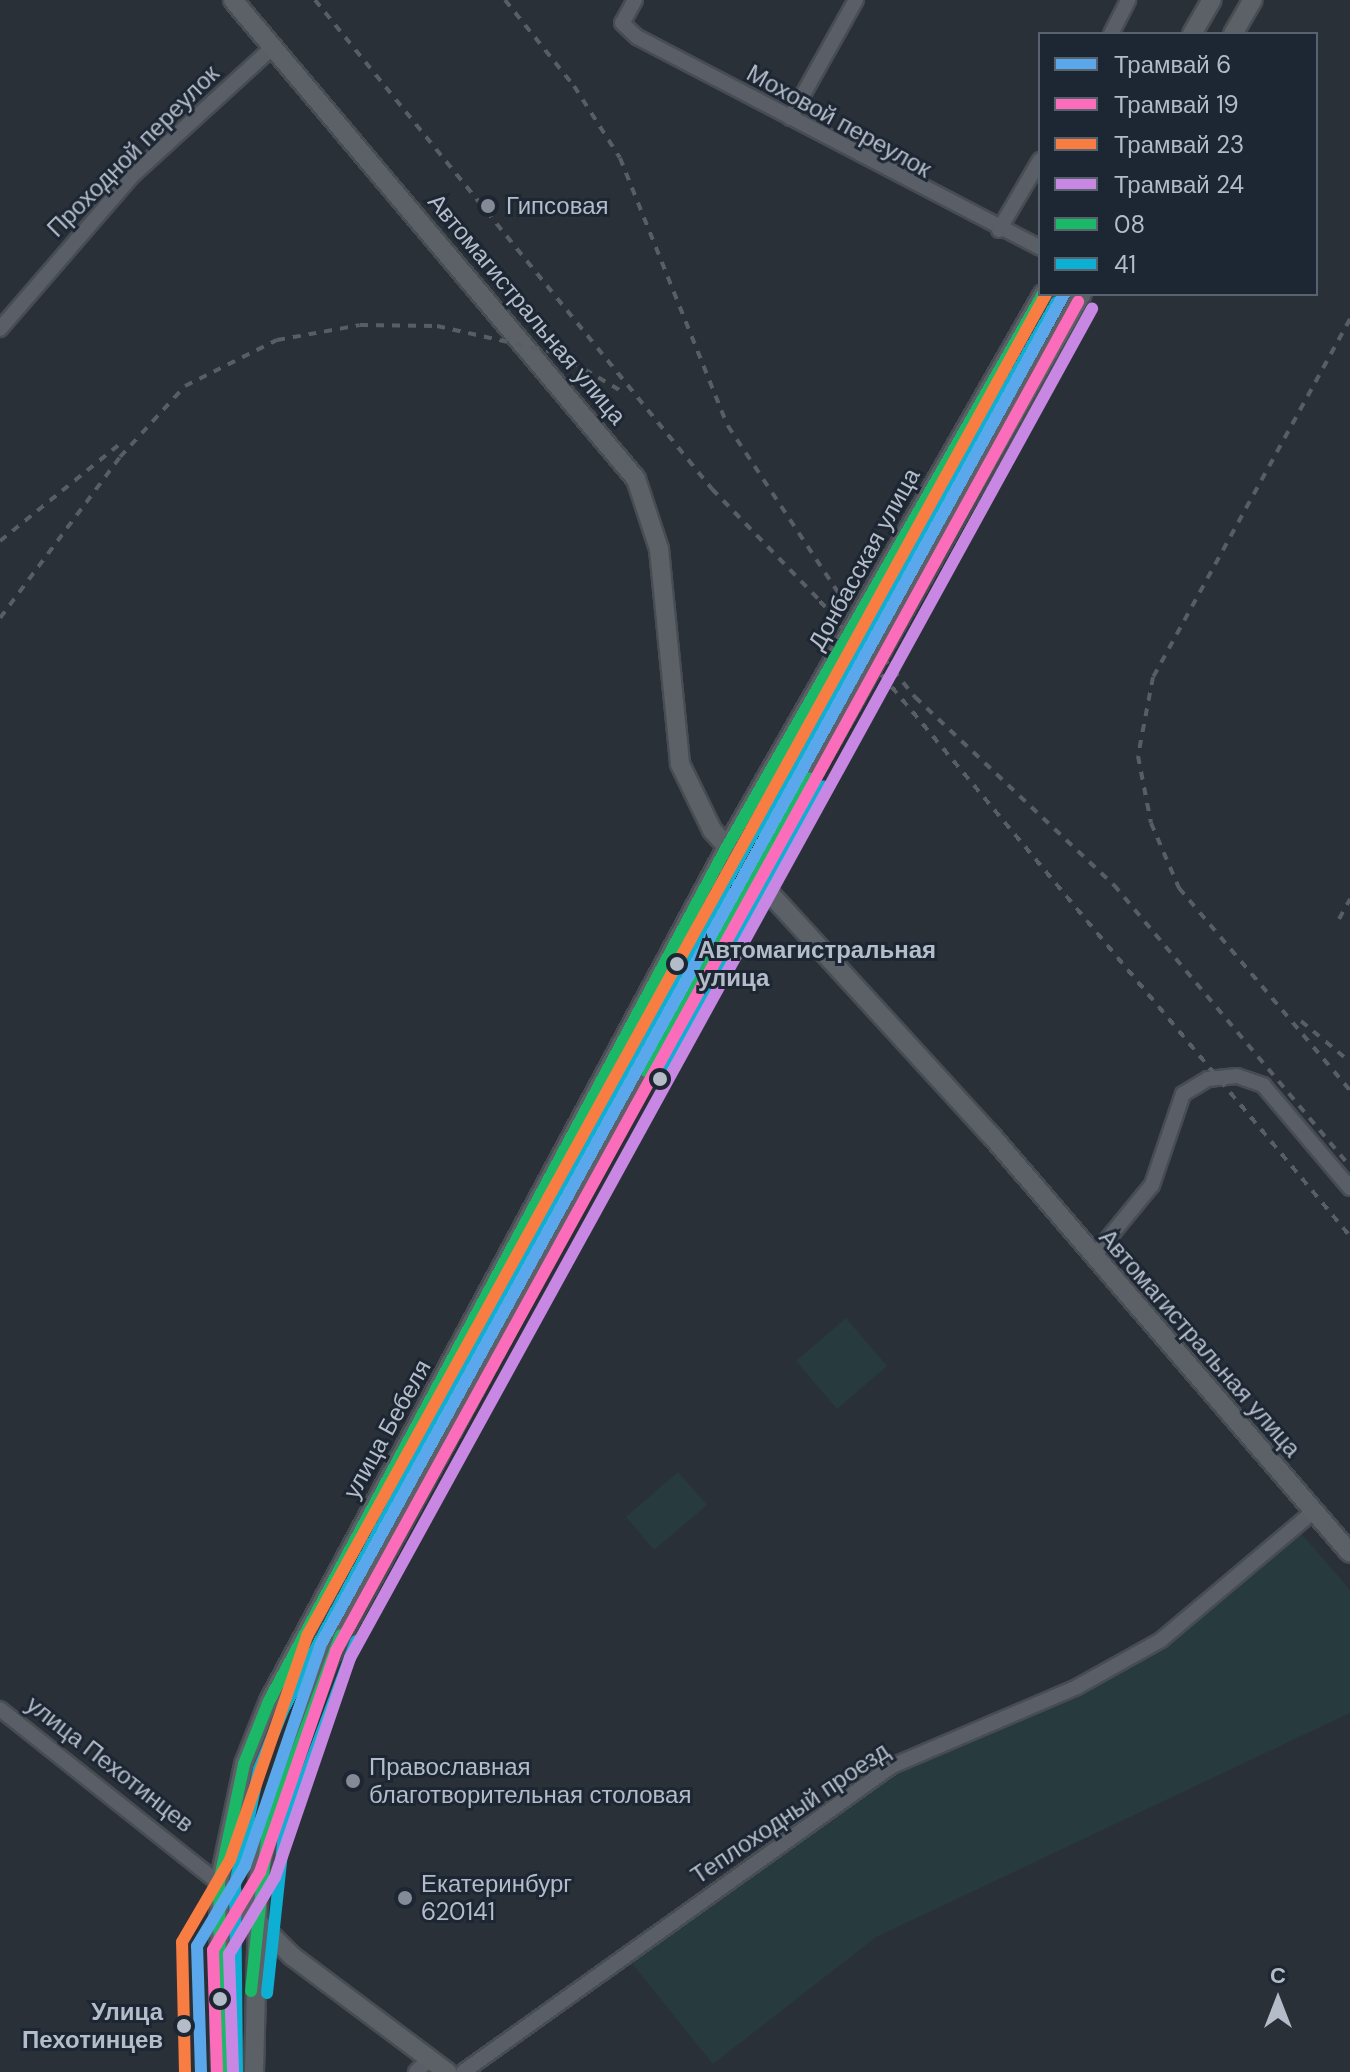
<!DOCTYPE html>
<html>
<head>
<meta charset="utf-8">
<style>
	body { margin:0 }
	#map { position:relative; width:1350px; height:2072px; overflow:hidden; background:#2a3038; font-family:"DM Sans",sans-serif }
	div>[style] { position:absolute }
	.green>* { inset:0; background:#273a3e }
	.roads { filter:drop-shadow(2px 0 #484c53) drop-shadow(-2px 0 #484c53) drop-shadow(0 2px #484c53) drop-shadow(0 -2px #484c53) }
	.minor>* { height:14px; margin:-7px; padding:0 7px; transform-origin:7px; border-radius:7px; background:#5a5e66 }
	.major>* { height:18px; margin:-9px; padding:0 9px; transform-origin:9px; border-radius:9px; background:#5c6168 }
	.rail>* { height:4px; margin-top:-2px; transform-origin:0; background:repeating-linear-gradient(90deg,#595d64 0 8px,transparent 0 16px) }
	.bus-1>* { height:12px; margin:-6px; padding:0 6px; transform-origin:6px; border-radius:6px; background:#1ab867 }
	.bus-2>* { height:12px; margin:-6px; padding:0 6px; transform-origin:6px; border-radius:6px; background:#0dafd3 }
	.tram-1>* { height:12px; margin:-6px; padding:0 6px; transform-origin:6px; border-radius:6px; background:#5aa8eb }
	.tram-2>* { height:12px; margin:-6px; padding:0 6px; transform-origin:6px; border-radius:6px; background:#fb6dba }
	.tram-3>* { height:12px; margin:-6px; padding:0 6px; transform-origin:6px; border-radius:6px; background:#f77d43 }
	.tram-4>* { height:12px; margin:-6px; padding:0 6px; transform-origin:6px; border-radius:6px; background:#c787e3 }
	.dots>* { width:22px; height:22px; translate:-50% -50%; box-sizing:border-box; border:4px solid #1d2633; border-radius:50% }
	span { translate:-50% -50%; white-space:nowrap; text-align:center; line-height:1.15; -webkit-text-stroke:6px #1d2633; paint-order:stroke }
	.street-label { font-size:24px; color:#b4bcc9 }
	.poi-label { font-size:24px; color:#b4bcc9 }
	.left { translate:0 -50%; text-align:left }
	.stop-label { font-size:24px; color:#b4bcc9; font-weight:700 }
	.right { translate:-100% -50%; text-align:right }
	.legend { position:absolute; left:1038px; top:32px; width:280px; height:264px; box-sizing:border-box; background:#1d2633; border:2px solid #59626f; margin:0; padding:10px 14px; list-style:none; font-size:24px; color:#b4bcc9 }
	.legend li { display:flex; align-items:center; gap:16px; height:40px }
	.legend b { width:40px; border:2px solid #59626f }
	.north { position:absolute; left:1238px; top:1960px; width:80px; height:80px; -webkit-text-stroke:6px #1d2633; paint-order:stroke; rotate:0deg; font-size:22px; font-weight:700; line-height:32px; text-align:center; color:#b4bcc9 }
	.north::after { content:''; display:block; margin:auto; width:28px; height:36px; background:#b4bcc9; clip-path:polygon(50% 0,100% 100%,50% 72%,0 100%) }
</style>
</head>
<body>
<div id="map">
	<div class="green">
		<div style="clip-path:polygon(846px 1318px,887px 1366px,837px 1409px,796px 1361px)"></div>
		<div style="clip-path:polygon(678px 1472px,707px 1505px,654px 1550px,626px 1517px)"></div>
		<div style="clip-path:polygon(1299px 1531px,1350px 1590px,1350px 1713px,876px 1937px,713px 2064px,630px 1961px,859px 1793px,1169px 1645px)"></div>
	</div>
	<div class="roads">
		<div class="minor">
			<div style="left:635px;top:0;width:26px;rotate:119deg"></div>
			<div style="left:622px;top:23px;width:21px;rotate:43deg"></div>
			<div style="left:637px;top:37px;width:455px;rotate:27.6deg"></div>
			<div style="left:1111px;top:34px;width:38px;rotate:-63deg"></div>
			<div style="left:790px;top:118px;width:135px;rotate:-60.8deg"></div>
			<div style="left:999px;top:230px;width:81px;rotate:-59.6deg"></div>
			<div style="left:0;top:329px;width:205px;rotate:-49.2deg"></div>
			<div style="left:134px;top:174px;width:188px;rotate:-42.4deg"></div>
			<div style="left:1093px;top:1257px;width:93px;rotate:-50.7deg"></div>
			<div style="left:1152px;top:1185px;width:96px;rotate:-71.2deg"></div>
			<div style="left:1183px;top:1094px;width:29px;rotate:-31deg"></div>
			<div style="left:1208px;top:1079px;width:29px;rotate:-6deg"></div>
			<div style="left:1237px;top:1076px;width:28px;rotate:19deg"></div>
			<div style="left:1263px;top:1085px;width:135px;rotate:49.8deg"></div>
			<div style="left:0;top:1709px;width:280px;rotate:38.5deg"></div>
			<div style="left:416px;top:2072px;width:18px;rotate:-45deg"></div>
			<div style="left:463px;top:2072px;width:527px;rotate:-35.5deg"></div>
			<div style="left:892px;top:1766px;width:201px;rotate:-23.1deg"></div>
			<div style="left:1077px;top:1687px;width:96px;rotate:-29.2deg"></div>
			<div style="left:1161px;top:1640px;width:200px;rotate:-40.1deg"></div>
		</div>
		<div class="major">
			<div style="left:233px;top:0;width:626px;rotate:49.92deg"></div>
			<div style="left:636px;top:479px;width:74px;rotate:71.8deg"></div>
			<div style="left:659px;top:549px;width:216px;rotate:84.4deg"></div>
			<div style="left:680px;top:764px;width:73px;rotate:64.1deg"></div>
			<div style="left:712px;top:830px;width:412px;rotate:47.6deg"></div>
			<div style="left:990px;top:1134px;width:552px;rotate:49.33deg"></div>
			<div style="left:1192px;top:34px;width:39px;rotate:-60deg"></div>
			<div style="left:1233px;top:34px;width:39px;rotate:-60deg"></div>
			<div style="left:219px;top:1883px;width:103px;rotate:45deg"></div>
			<div style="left:292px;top:1956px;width:194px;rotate:36.8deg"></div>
			<div style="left:221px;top:2072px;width:189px;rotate:-90.6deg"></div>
			<div style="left:219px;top:1883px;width:122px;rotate:-78.1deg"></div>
			<div style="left:244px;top:1764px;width:68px;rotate:-68.4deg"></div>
			<div style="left:269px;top:1701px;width:969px;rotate:-61.8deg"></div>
			<div style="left:727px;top:847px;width:637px;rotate:-60.26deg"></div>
			<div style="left:254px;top:2072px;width:199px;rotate:-88.6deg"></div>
			<div style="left:259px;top:1873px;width:93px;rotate:-75.1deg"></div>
			<div style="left:283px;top:1783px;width:130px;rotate:-69.8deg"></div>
			<div style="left:328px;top:1661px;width:688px;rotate:-61.72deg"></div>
			<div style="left:654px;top:1055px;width:873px;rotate:-60.65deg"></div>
		</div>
	</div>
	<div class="rail">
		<div style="left:315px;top:0;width:630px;rotate:50.93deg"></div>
		<div style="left:712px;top:489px;width:156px;rotate:46deg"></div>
		<div style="left:820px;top:601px;width:827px;rotate:50.15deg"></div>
		<div style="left:505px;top:0;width:110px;rotate:51.3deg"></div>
		<div style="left:574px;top:86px;width:85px;rotate:57.4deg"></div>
		<div style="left:620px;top:158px;width:289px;rotate:68.1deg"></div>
		<div style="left:728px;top:426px;width:263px;rotate:56.5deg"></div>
		<div style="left:873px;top:645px;width:67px;rotate:51.1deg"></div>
		<div style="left:915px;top:697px;width:274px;rotate:43.4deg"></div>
		<div style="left:1114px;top:885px;width:367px;rotate:50deg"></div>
		<div style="left:1350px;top:319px;width:409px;rotate:118.8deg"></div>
		<div style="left:1153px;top:677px;width:80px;rotate:100.8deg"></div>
		<div style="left:1138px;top:756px;width:68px;rotate:79deg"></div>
		<div style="left:1151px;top:823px;width:71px;rotate:66.7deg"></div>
		<div style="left:1179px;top:888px;width:265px;rotate:49.8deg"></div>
		<div style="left:0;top:541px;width:156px;rotate:-39deg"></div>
		<div style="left:0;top:618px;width:201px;rotate:-53.3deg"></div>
		<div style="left:120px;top:457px;width:96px;rotate:-47.5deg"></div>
		<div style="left:185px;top:386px;width:103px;rotate:-26.6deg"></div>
		<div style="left:277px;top:340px;width:84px;rotate:-10.2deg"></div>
		<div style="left:360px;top:325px;width:77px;rotate:0.7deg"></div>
		<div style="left:437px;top:326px;width:123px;rotate:12.7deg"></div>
		<div style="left:557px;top:353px;width:80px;rotate:30.7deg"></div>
		<div style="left:1339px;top:919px;width:23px;rotate:-61deg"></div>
		<div style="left:1301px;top:1021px;width:64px;rotate:39.9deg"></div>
	</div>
	<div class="bus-1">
		<div style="left:646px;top:1071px;width:335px;rotate:-60.9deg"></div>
		<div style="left:251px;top:1991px;width:163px;rotate:-84deg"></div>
		<div style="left:268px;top:1829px;width:207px;rotate:-69.4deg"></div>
		<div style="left:221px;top:2072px;width:189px;rotate:-90.6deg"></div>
		<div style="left:219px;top:1883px;width:122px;rotate:-78.1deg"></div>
		<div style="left:244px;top:1764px;width:68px;rotate:-68.4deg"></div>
		<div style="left:269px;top:1701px;width:969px;rotate:-61.8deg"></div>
		<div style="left:727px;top:847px;width:637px;rotate:-60.26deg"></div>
	</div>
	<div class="bus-2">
		<div style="left:660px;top:1079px;width:335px;rotate:-60.9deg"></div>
		<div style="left:267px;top:1993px;width:161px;rotate:-83.9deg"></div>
		<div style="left:284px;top:1833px;width:205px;rotate:-69.4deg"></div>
		<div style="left:237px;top:2072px;width:187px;rotate:-90.6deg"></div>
		<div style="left:235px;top:1885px;width:118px;rotate:-78.3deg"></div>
		<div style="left:259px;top:1769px;width:66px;rotate:-67.7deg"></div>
		<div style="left:284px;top:1708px;width:968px;rotate:-61.82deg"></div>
		<div style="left:741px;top:855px;width:637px;rotate:-60.26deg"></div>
	</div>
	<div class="tram-1">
		<div style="left:201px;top:2072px;width:126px;rotate:-91.8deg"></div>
		<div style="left:197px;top:1946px;width:93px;rotate:-59deg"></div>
		<div style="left:245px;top:1866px;width:235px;rotate:-71.1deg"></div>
		<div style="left:321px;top:1644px;width:1541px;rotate:-61.17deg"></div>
	</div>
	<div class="tram-2">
		<div style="left:217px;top:2071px;width:121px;rotate:-91.9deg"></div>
		<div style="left:213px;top:1950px;width:91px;rotate:-58.9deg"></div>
		<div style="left:260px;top:1872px;width:234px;rotate:-71deg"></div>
		<div style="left:336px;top:1651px;width:1540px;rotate:-61.19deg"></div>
	</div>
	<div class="tram-3">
		<div style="left:185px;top:2072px;width:130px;rotate:-91.3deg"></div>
		<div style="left:182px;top:1942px;width:95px;rotate:-59.7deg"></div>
		<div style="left:230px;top:1860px;width:237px;rotate:-71deg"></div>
		<div style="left:307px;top:1636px;width:1532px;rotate:-61.16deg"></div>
	</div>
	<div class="tram-4">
		<div style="left:233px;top:2071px;width:117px;rotate:-92deg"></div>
		<div style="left:229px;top:1954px;width:90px;rotate:-59.1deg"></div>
		<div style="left:275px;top:1877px;width:231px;rotate:-71.1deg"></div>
		<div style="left:350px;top:1658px;width:1540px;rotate:-61.19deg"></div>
	</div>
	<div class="dots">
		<div style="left:488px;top:206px;background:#848b96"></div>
		<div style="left:677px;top:964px;background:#b4bcc9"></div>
		<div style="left:660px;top:1079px;background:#b4bcc9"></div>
		<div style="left:353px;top:1781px;background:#848b96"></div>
		<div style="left:405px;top:1898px;background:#848b96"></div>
		<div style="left:220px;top:1999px;background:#b4bcc9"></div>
		<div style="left:184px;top:2026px;background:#b4bcc9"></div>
	</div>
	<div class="street-label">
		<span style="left:839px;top:121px;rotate:29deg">Моховой переулок</span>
		<span style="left:133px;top:151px;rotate:-45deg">Проходной переулок</span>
		<span style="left:527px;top:309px;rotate:50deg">Автомагистральная улица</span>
		<span style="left:864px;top:559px;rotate:-61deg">Донбасская улица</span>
		<span style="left:1200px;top:1343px;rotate:49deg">Автомагистральная улица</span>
		<span style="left:387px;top:1429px;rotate:-61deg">улица Бебеля</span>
		<span style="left:110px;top:1764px;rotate:38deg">улица Пехотинцев</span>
		<span style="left:790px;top:1813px;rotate:-34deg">Теплоходный проезд</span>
	</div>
	<div class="poi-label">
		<span class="left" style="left:506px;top:206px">Гипсовая</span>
		<span class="left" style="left:369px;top:1781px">Православная<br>благотворительная столовая</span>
		<span class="left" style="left:421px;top:1898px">Екатеринбург<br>620141</span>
	</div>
	<div class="stop-label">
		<span class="left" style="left:698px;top:964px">Автомагистральная<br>улица</span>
		<span class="right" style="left:163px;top:2026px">Улица<br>Пехотинцев</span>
	</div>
	<ul class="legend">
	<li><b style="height:10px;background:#5aa8eb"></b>Трамвай 6</li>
	<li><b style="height:10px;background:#fb6dba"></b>Трамвай 19</li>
	<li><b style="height:10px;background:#f77d43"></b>Трамвай 23</li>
	<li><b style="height:10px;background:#c787e3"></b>Трамвай 24</li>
	<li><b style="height:10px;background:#1ab867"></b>08</li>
	<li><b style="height:10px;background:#0dafd3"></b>41</li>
	</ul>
	<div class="north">С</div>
</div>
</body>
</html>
